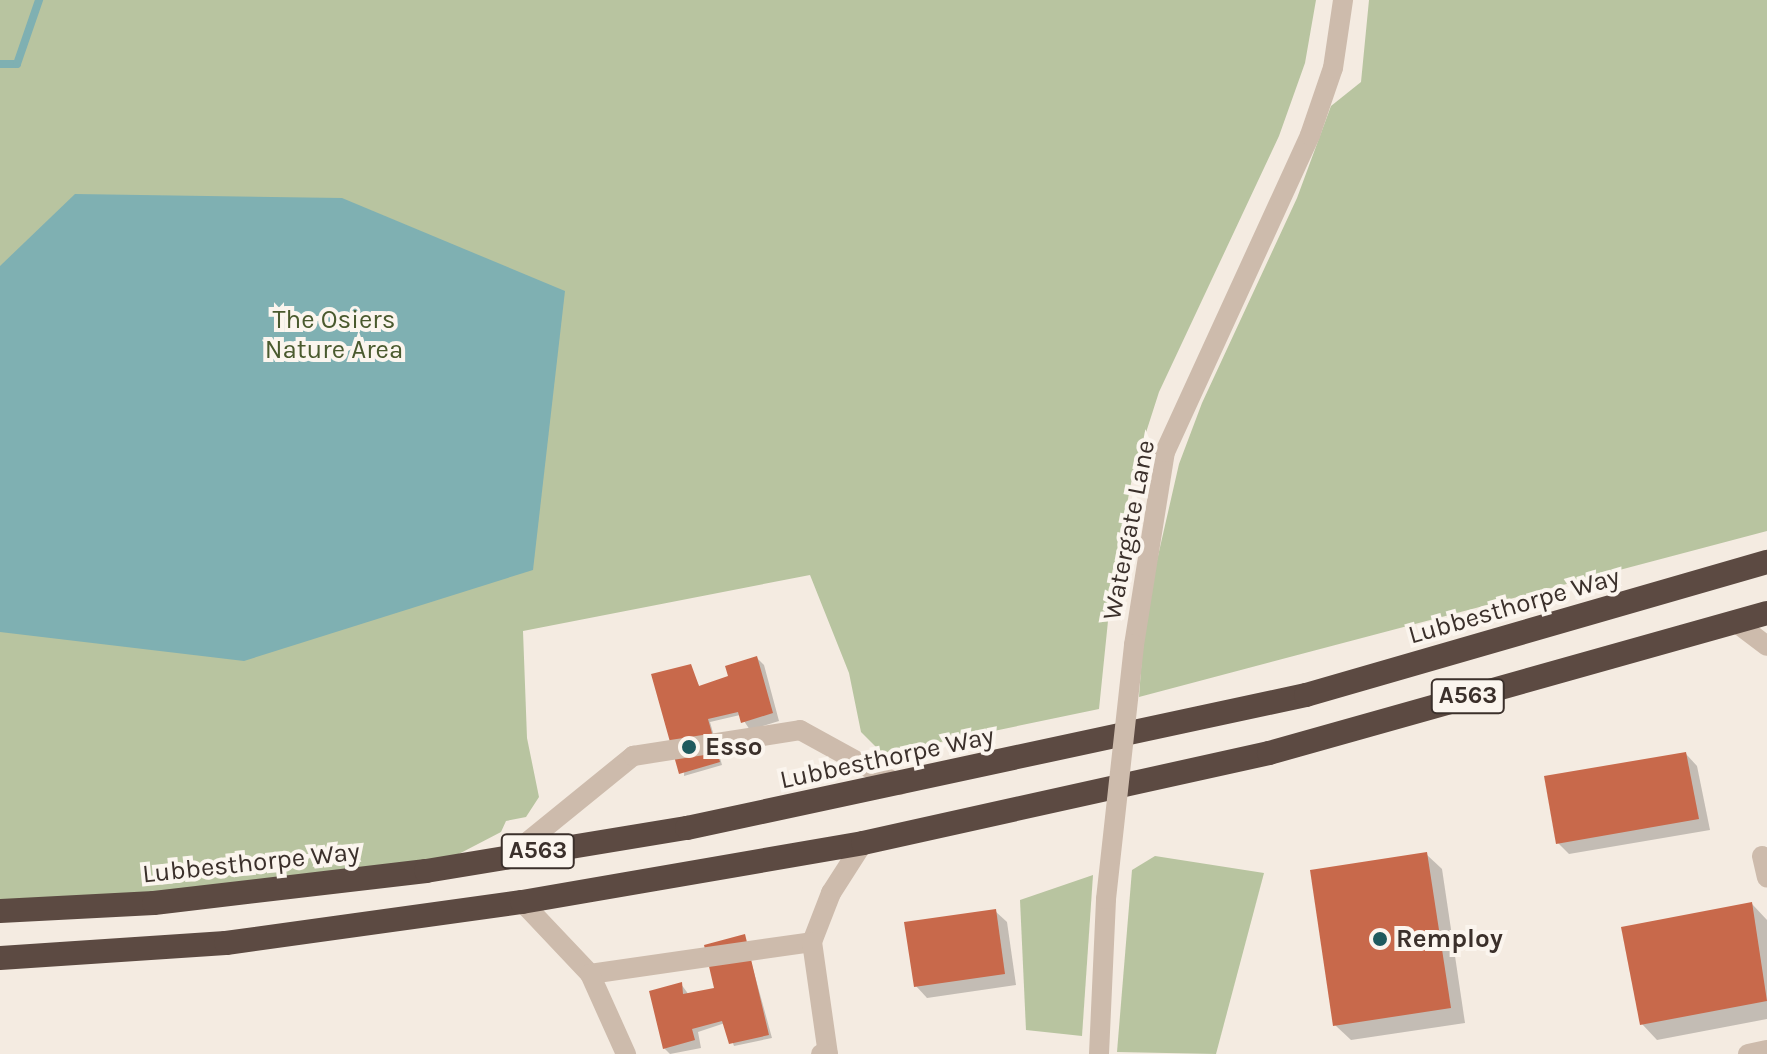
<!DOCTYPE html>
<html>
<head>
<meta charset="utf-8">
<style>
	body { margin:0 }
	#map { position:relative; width:1767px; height:1054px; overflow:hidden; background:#f4ebe1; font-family:Karla,sans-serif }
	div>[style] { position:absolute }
	.green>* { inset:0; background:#b8c4a0 }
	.water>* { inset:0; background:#7fb0b2 }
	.shadow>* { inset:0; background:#0003 }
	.stream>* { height:8px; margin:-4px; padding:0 4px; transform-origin:4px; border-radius:4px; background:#7fb0b2 }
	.building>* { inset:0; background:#c8694b }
	.minor>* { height:20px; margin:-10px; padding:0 10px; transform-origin:10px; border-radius:10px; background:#cdbbac }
	.highway>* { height:24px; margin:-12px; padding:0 12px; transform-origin:12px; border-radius:12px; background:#5c4a42 }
	.minor-bridge>* { height:20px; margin:-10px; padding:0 10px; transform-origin:10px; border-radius:10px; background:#cdbbac }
	.dots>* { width:22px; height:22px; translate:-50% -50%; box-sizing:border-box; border:4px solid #fbf5ee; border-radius:50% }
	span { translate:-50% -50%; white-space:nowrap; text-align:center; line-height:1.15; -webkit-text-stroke:8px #fbf5ee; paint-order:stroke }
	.shield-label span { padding:2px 6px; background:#fbf5ee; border:2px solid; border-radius:6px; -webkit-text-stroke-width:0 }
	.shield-label { font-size:24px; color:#3b302b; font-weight:700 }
	.park-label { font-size:26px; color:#4a5a2e }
	.street-label { font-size:26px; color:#3b302b }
	.poi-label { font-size:26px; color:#3b302b; font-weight:700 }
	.left { translate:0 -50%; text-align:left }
</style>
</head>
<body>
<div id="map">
	<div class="green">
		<div style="clip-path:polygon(0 0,1316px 0,1305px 63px,1279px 136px,1159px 392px,1133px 473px,1112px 582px,1099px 709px,883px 754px,861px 732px,849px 673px,810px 575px,523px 631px,527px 738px,539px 797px,526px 817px,506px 821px,501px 832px,426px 871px,0 910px)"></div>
		<div style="clip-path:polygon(1369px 0,1767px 0,1767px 531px,1139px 697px,1145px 613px,1179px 464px,1202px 403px,1297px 198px,1331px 106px,1361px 82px)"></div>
		<div style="clip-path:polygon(1155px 856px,1264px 873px,1216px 1054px,1117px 1052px,1132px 870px)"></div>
		<div style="clip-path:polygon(1093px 875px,1082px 1036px,1026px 1030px,1020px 900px)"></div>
	</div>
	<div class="water">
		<div style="clip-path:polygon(75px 194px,342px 198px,565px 291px,533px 570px,244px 661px,0 632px,0 266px)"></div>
	</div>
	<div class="shadow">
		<div style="clip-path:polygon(757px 658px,764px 665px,779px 721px,750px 730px,740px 715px,710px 722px,722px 765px,684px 776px,690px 666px,700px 688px,731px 678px)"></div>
		<div style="clip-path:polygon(1686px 754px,1697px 766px,1710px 830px,1569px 854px,1558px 843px)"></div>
		<div style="clip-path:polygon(1426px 854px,1442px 869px,1465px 1023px,1351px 1040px,1335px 1025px)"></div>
		<div style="clip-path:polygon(1752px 904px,1767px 920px,1767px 1019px,1657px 1040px,1642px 1024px)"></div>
		<div style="clip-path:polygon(995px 911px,1007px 922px,1016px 985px,927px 998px,916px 986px)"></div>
		<div style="clip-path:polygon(744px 936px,772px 1038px,734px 1046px,725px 1023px,698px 1032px,701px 1048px,670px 1054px,664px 1048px,681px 984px,689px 995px,716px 989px)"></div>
	</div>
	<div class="stream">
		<div style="left:0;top:64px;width:17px"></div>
		<div style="left:17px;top:64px;width:68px;rotate:-71deg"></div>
	</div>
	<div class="building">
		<div style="clip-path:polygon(757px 656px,773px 713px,741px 723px,738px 712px,708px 719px,720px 762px,679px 774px,651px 674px,691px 664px,699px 686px,728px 676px,725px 666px)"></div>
		<div style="clip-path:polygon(1686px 752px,1699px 819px,1556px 844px,1544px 776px)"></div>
		<div style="clip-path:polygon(1427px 852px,1451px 1008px,1333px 1026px,1310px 870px)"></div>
		<div style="clip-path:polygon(1752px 902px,1767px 1001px,1640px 1025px,1621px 927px)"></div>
		<div style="clip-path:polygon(996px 909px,1005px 974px,914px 987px,904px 922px)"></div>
		<div style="clip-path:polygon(745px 934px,769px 1035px,729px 1044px,722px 1021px,692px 1029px,695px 1040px,663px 1049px,649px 991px,682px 982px,683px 994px,714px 988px,704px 945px)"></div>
	</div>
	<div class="minor">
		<div style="left:1734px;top:621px;width:41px;rotate:37.1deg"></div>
		<div style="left:1134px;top:645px;width:195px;rotate:-80.9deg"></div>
		<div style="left:1165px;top:452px;width:349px;rotate:-65.4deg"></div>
		<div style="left:1310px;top:135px;width:71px;rotate:-71.1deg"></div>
		<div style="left:1333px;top:68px;width:69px;rotate:-81.6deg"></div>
		<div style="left:510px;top:856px;width:159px;rotate:-39.1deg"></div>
		<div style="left:633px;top:756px;width:169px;rotate:-8.8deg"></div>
		<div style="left:800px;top:730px;width:114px;rotate:28.8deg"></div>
		<div style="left:1762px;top:856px;width:22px;rotate:77deg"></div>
		<div style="left:522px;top:902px;width:99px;rotate:46.6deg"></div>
		<div style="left:590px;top:974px;width:224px;rotate:-8.2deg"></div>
		<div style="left:812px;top:942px;width:53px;rotate:-68.8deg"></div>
		<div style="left:831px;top:893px;width:59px;rotate:-57.4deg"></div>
		<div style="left:812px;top:942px;width:113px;rotate:81.9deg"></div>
		<div style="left:828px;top:1054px;width:7px;rotate:180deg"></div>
		<div style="left:590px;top:974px;width:88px;rotate:65.8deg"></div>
		<div style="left:1099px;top:1054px;width:155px;rotate:-87.4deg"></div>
		<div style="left:1748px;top:1054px;width:19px;rotate:-12deg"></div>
	</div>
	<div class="highway">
		<div style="left:0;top:911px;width:154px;rotate:-3deg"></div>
		<div style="left:154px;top:903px;width:274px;rotate:-6.7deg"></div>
		<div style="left:426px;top:871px;width:265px;rotate:-9.4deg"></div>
		<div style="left:687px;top:828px;width:633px;rotate:-12.13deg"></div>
		<div style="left:1306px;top:695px;width:480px;rotate:-16.1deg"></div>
		<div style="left:0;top:958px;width:226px;rotate:-3.8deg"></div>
		<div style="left:226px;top:943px;width:299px;rotate:-7.9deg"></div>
		<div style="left:522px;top:902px;width:346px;rotate:-9.8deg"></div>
		<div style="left:863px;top:843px;width:416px;rotate:-12.5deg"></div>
		<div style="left:1269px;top:753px;width:517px;rotate:-15.7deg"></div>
	</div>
	<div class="minor-bridge">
		<div style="left:1106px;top:899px;width:256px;rotate:-83.7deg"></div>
	</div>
	<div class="dots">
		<div style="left:689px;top:747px;background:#1f5a5e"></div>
		<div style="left:1380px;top:939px;background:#1f5a5e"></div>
	</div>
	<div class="shield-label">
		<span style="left:1468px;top:696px">A563</span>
		<span style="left:538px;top:851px">A563</span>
	</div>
	<div class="park-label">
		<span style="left:334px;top:335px">The Osiers<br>Nature Area</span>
	</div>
	<div class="street-label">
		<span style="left:1129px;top:530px;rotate:-79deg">Watergate Lane</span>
		<span style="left:1514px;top:606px;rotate:-16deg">Lubbesthorpe Way</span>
		<span style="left:887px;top:758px;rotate:-12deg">Lubbesthorpe Way</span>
		<span style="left:251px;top:863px;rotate:-6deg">Lubbesthorpe Way</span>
	</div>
	<div class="poi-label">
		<span class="left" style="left:705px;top:747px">Esso</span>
		<span class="left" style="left:1396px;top:939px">Remploy</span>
	</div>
</div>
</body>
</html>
